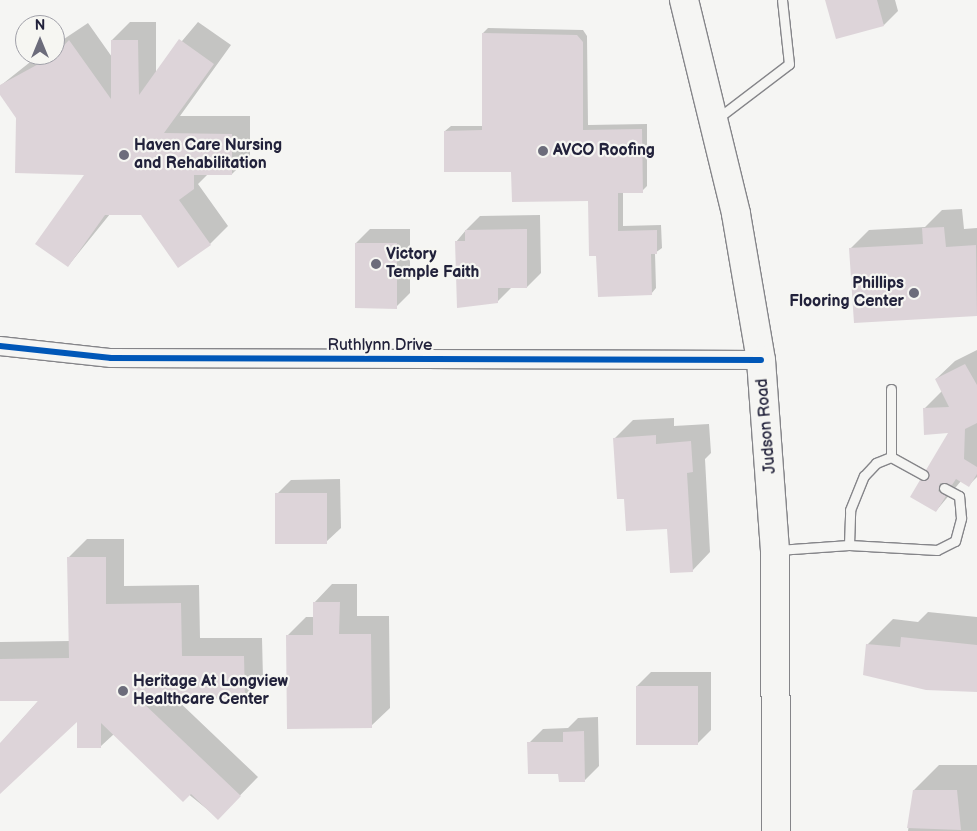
<!DOCTYPE html>
<html>
<head>
<meta charset="utf-8">
<style>
	body { margin:0 }
	#map { position:relative; width:977px; height:831px; overflow:hidden; background:#f5f5f3; font-family:"Balsamiq Sans",sans-serif }
	div>[style] { position:absolute }
	.shadow>* { inset:0; background:#0003 }
	.building>* { inset:0; background:#ddd4d9 }
	.roads { filter:drop-shadow(1px 0 #858589) drop-shadow(-1px 0 #858589) drop-shadow(0 1px #858589) drop-shadow(0 -1px #858589) }
	.lane>* { height:9px; margin:-4.5px; padding:0 4.5px; transform-origin:4.5px; border-radius:4.5px; background:#f5f5f3 }
	.street>* { height:18px; margin:-9px; padding:0 9px; transform-origin:9px; border-radius:9px; background:#f5f5f3 }
	.primary>* { height:28px; margin:-14px; padding:0 14px; transform-origin:14px; border-radius:14px; background:#f5f5f3 }
	.cycleway>* { height:6px; margin:-3px; padding:0 3px; transform-origin:3px; border-radius:3px; background:#0057b8 }
	.dots>* { width:14px; height:14px; translate:-50% -50%; box-sizing:border-box; border:2px solid #f6f6f2; border-radius:50% }
	span { translate:-50% -50%; white-space:nowrap; text-align:center; line-height:1.15; -webkit-text-stroke:4.5px #f6f6f2; paint-order:stroke }
	.poi-label { font-size:16px; color:#22223b; font-weight:700 }
	.left { translate:0 -50%; text-align:left }
	.right { translate:-100% -50%; text-align:right }
	.street-label { font-size:16px; color:#22223b }
	.north { position:absolute; left:15px; top:15px; width:50px; height:50px; box-sizing:border-box; background:#f6f6f2; border:1px solid #a1a1a9; border-radius:50%; rotate:0deg; font-size:14px; font-weight:700; line-height:20px; text-align:center; color:#22223b }
	.north::after { content:''; display:block; margin:auto; width:18px; height:22px; background:#6c6c7b; clip-path:polygon(50% 0,100% 100%,50% 72%,0 100%) }
</style>
</head>
<body>
<div id="map">
	<div class="shadow">
		<div style="clip-path:polygon(827px 0,895px 0,898px 11px,884px 25px)"></div>
		<div style="clip-path:polygon(130px 22px,156px 22px,156px 72px,198px 22px,231px 45px,180px 116px,250px 116px,250px 156px,232px 174px,208px 174px,198px 184px,228px 226px,210px 244px,141px 214px,110px 214px,68px 266px,87px 174px,17px 118px,0 86px,39px 55px,55px 55px,55px 45px,88px 23px,112px 57px,112px 40px)"></div>
		<div style="clip-path:polygon(488px 28px,583px 30px,587px 36px,588px 125px,647px 124px,647px 186px,642px 191px,623px 192px,623px 226px,661px 225px,662px 248px,655px 253px,656px 288px,651px 294px,598px 255px,589px 200px,512px 170px,445px 131px,451px 126px,483px 126px,483px 33px)"></div>
		<div style="clip-path:polygon(962px 209px,964px 229px,977px 228px,977px 315px,855px 322px,850px 249px,869px 230px,925px 227px,942px 210px)"></div>
		<div style="clip-path:polygon(540px 215px,541px 273px,527px 287px,512px 287px,497px 302px,458px 307px,456px 242px,466px 230px,480px 216px)"></div>
		<div style="clip-path:polygon(370px 229px,410px 229px,410px 293px,396px 307px,356px 243px)"></div>
		<div style="clip-path:polygon(977px 350px,977px 477px,969px 485px,961px 481px,936px 511px,921px 481px,951px 432px,924px 409px,942px 391px,936px 379px,955px 361px)"></div>
		<div style="clip-path:polygon(674px 418px,674px 426px,709px 424px,711px 453px,705px 459px,710px 552px,692px 571px,668px 527px,625px 498px,615px 438px,633px 420px)"></div>
		<div style="clip-path:polygon(340px 479px,341px 528px,326px 542px,277px 494px,291px 480px)"></div>
		<div style="clip-path:polygon(87px 539px,124px 539px,124px 586px,199px 585px,200px 638px,262px 638px,263px 679px,244px 697px,175px 698px,258px 777px,218px 818px,114px 734px,101px 746px,78px 719px,0 792px,0 744px,40px 699px,0 700px,0 642px,70px 641px,68px 558px)"></div>
		<div style="clip-path:polygon(332px 584px,357px 584px,357px 616px,389px 616px,390px 708px,371px 726px,288px 635px,306px 617px,314px 617px,314px 603px)"></div>
		<div style="clip-path:polygon(928px 612px,977px 617px,977px 691px,867px 645px,893px 619px,918px 622px)"></div>
		<div style="clip-path:polygon(651px 672px,711px 672px,711px 730px,697px 744px,637px 686px)"></div>
		<div style="clip-path:polygon(598px 717px,599px 766px,585px 780px,529px 743px,543px 729px,568px 728px,578px 718px)"></div>
		<div style="clip-path:polygon(939px 765px,977px 765px,977px 831px,908px 831px,914px 790px)"></div>
	</div>
	<div class="building">
		<div style="clip-path:polygon(825px 0,877px 0,884px 26px,836px 39px)"></div>
		<div style="clip-path:polygon(482px 33px,577px 35px,583px 42px,583px 130px,642px 129px,643px 193px,618px 193px,618px 231px,657px 230px,657px 254px,651px 254px,652px 295px,598px 297px,596px 256px,589px 256px,588px 201px,512px 202px,511px 172px,444px 172px,444px 131px,482px 130px)"></div>
		<div style="clip-path:polygon(179px 39px,214px 64px,164px 133px,232px 134px,232px 175px,194px 175px,194px 189px,179px 200px,211px 245px,178px 268px,141px 215px,105px 215px,68px 267px,35px 244px,84px 175px,15px 173px,16px 118px,0 95px,0 85px,55px 55px,69px 40px,111px 99px,111px 40px,138px 40px,139px 95px)"></div>
		<div style="clip-path:polygon(944px 227px,946px 247px,976px 245px,977px 316px,854px 323px,849px 248px,923px 244px,922px 228px)"></div>
		<div style="clip-path:polygon(527px 229px,527px 288px,498px 288px,498px 303px,457px 308px,455px 241px,465px 241px,465px 230px)"></div>
		<div style="clip-path:polygon(355px 243px,397px 243px,397px 309px,355px 308px)"></div>
		<div style="clip-path:polygon(965px 364px,977px 385px,977px 423px,965px 429px,964px 459px,977px 467px,977px 474px,969px 487px,956px 479px,952px 485px,940px 483px,938px 491px,946px 496px,936px 512px,910px 497px,920px 480px,928px 478px,926px 470px,948px 433px,924px 435px,923px 408px,949px 407px,935px 379px)"></div>
		<div style="clip-path:polygon(656px 435px,656px 444px,691px 441px,693px 472px,687px 473px,693px 572px,670px 573px,667px 529px,626px 531px,624px 499px,617px 499px,613px 438px)"></div>
		<div style="clip-path:polygon(275px 493px,327px 493px,327px 544px,275px 544px)"></div>
		<div style="clip-path:polygon(67px 557px,106px 557px,106px 604px,181px 603px,182px 656px,244px 656px,245px 698px,140px 700px,241px 796px,218px 820px,191px 794px,183px 802px,101px 723px,101px 748px,77px 748px,77px 722px,0 794px,0 743px,38px 701px,0 701px,0 659px,69px 658px)"></div>
		<div style="clip-path:polygon(313px 602px,340px 602px,339px 634px,371px 634px,372px 728px,287px 729px,286px 635px,313px 635px)"></div>
		<div style="clip-path:polygon(901px 637px,977px 645px,977px 692px,926px 690px,863px 675px,866px 644px,900px 647px)"></div>
		<div style="clip-path:polygon(636px 686px,698px 686px,698px 745px,636px 745px)"></div>
		<div style="clip-path:polygon(584px 731px,585px 782px,559px 782px,558px 774px,528px 774px,527px 742px,563px 742px,563px 732px)"></div>
		<div style="clip-path:polygon(913px 790px,957px 790px,961px 830px,907px 828px)"></div>
	</div>
	<div class="roads">
		<div class="lane">
			<div style="left:718px;top:118px;width:89px;rotate:-37.3deg"></div>
			<div style="left:789px;top:64px;width:64px;rotate:-96.2deg"></div>
			<div style="left:891px;top:389px;width:68px;rotate:90deg"></div>
			<div style="left:891px;top:457px;width:37px;rotate:29deg"></div>
			<div style="left:849px;top:545px;width:35px;rotate:-88deg"></div>
			<div style="left:850px;top:510px;width:37px;rotate:-68deg"></div>
			<div style="left:864px;top:476px;width:18px;rotate:-47deg"></div>
			<div style="left:876px;top:463px;width:16px;rotate:-22deg"></div>
			<div style="left:778px;top:550px;width:71px;rotate:-4deg"></div>
			<div style="left:849px;top:545px;width:88px;rotate:3.3deg"></div>
			<div style="left:937px;top:550px;width:20px;rotate:-27deg"></div>
			<div style="left:955px;top:541px;width:24px;rotate:-75deg"></div>
			<div style="left:961px;top:518px;width:22px;rotate:-95deg"></div>
			<div style="left:959px;top:496px;width:17px;rotate:-152deg"></div>
		</div>
		<div class="street">
			<div style="left:0;top:346px;width:112px;rotate:6.2deg"></div>
			<div style="left:111px;top:358px;width:650px;rotate:0.18deg"></div>
		</div>
		<div class="primary">
			<div style="left:684px;top:0;width:220px;rotate:76.3deg"></div>
			<div style="left:736px;top:214px;width:148px;rotate:80.3deg"></div>
			<div style="left:761px;top:360px;width:191px;rotate:85.8deg"></div>
			<div style="left:775px;top:550px;width:281px;rotate:89.8deg"></div>
		</div>
	</div>
	<div class="cycleway">
		<div style="left:0;top:346px;width:112px;rotate:6.2deg"></div>
		<div style="left:111px;top:358px;width:650px;rotate:0.18deg"></div>
	</div>
	<div class="dots">
		<div style="left:543px;top:151px;background:#6c6c7b"></div>
		<div style="left:124px;top:155px;background:#6c6c7b"></div>
		<div style="left:376px;top:264px;background:#6c6c7b"></div>
		<div style="left:914px;top:293px;background:#6c6c7b"></div>
		<div style="left:123px;top:691px;background:#6c6c7b"></div>
	</div>
	<div class="poi-label">
		<span class="left" style="left:134px;top:155px">Haven Care Nursing<br>and Rehabilitation</span>
		<span class="left" style="left:553px;top:151px">AVCO Roofing</span>
		<span class="left" style="left:386px;top:264px">Victory<br>Temple Faith</span>
		<span class="right" style="left:904px;top:293px">Phillips<br>Flooring Center</span>
		<span class="left" style="left:133px;top:691px">Heritage At Longview<br>Healthcare Center</span>
	</div>
	<div class="street-label">
		<span style="left:380px;top:346px">Ruthlynn Drive</span>
		<span style="left:767px;top:426px;rotate:-95deg">Judson Road</span>
	</div>
	<div class="north">N</div>
</div>
</body>
</html>
